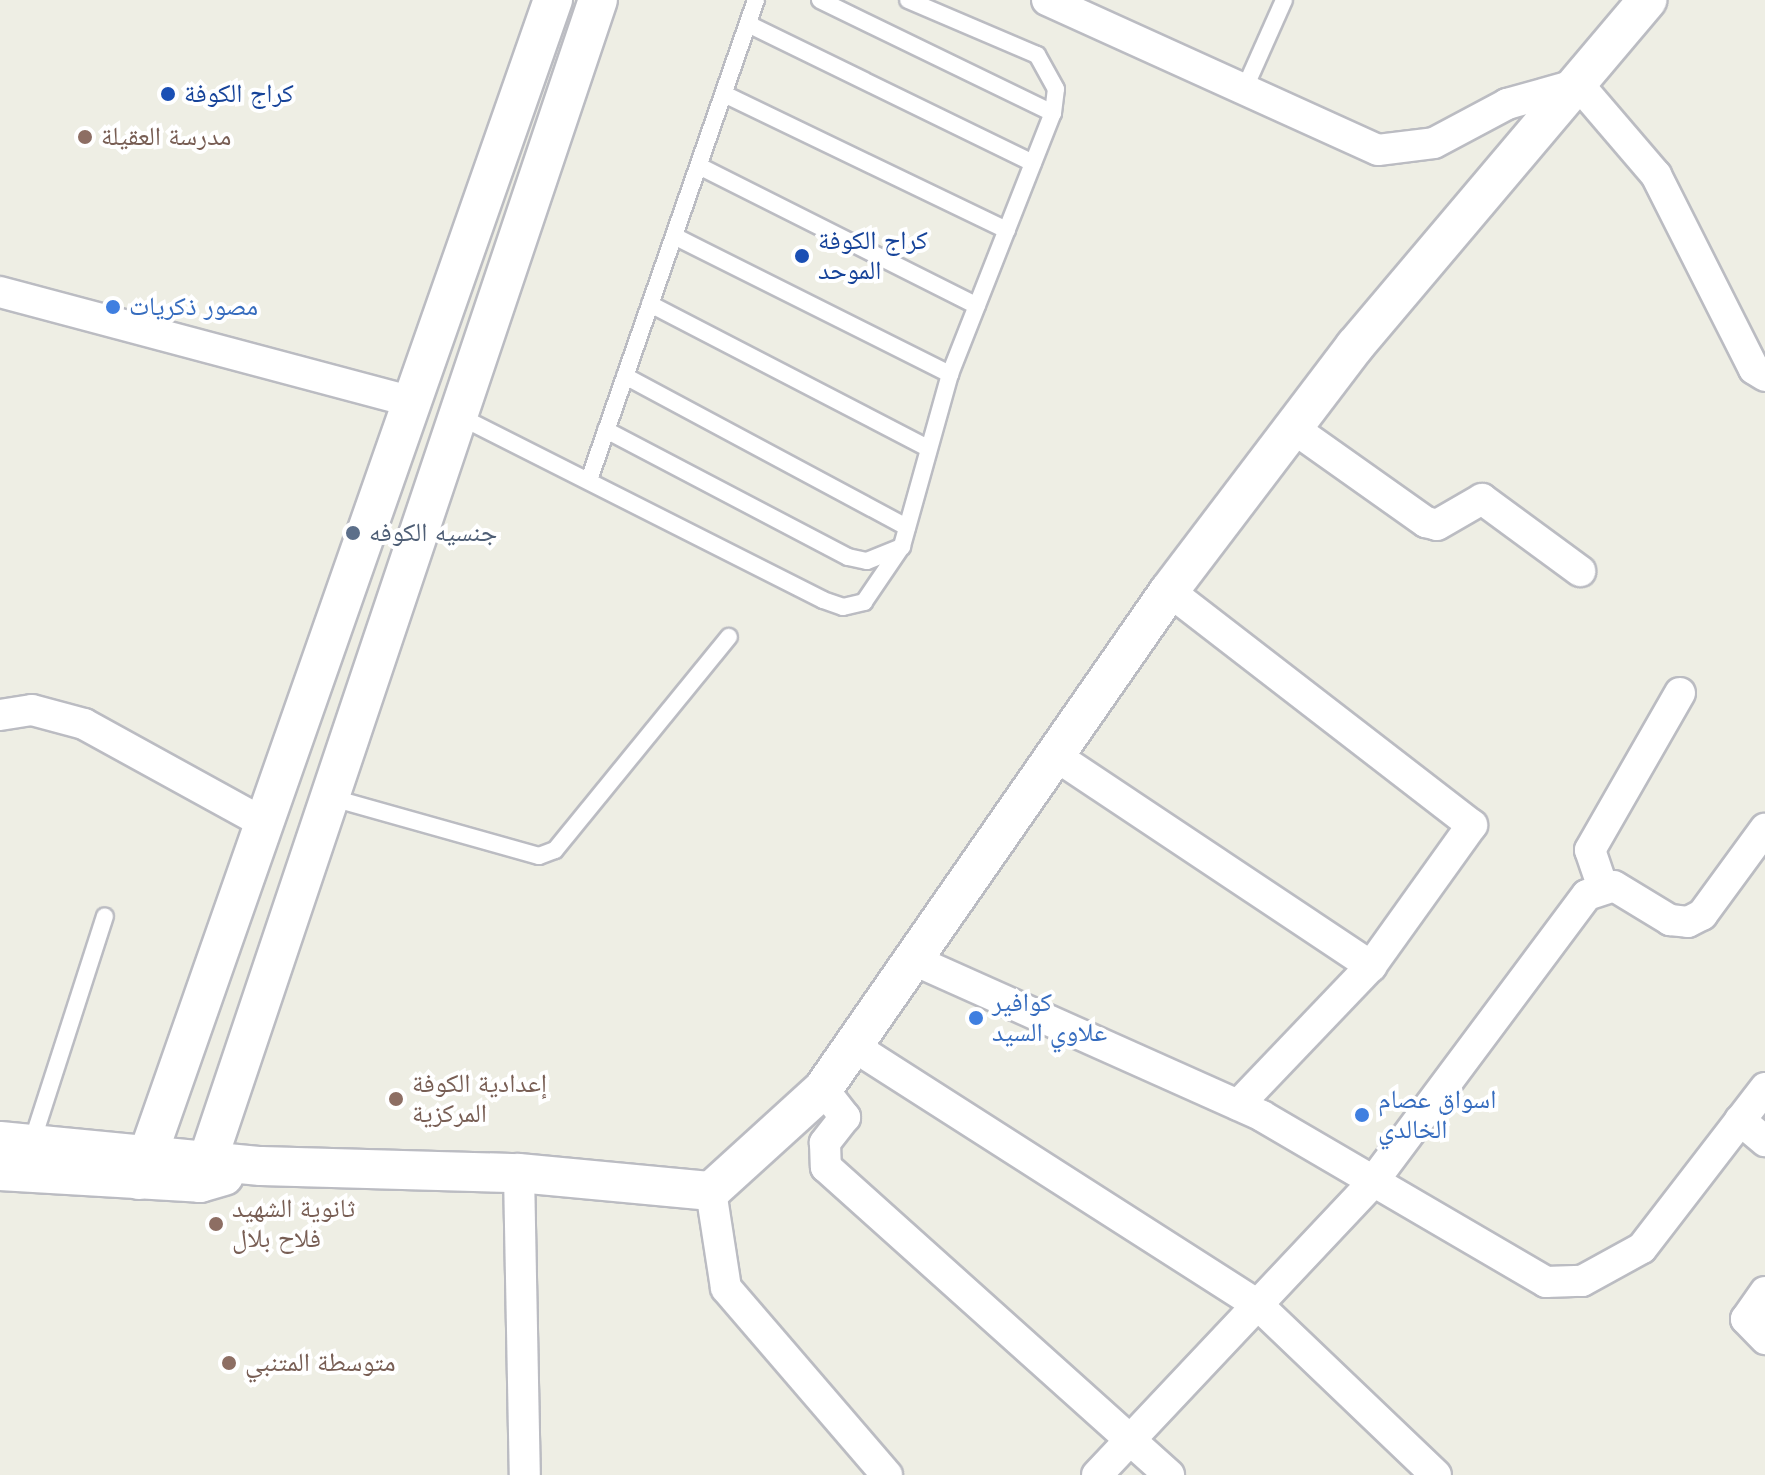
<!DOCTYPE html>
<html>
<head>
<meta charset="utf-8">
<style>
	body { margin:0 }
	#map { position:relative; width:1765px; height:1475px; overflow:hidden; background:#eeeee4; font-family:Helvetica,"Noto Naskh Arabic",sans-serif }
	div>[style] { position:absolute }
	.roads { filter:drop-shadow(2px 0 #bbbcc2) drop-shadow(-2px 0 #bbbcc2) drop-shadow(0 2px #bbbcc2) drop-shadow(0 -2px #bbbcc2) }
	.service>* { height:16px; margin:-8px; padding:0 8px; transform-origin:8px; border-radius:8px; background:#fff }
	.minor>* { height:30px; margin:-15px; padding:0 15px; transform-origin:15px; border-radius:15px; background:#fff }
	.tertiary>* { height:38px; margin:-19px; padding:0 19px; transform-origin:19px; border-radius:19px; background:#fff }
	.dots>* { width:22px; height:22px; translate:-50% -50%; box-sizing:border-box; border:4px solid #fff; border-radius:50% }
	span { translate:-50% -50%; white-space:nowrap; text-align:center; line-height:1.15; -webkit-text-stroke:8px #fff; paint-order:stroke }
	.transit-label { font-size:26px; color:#164399 }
	.left { translate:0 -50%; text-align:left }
	.education-label { font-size:26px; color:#785e54 }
	.shop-label { font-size:26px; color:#366cbe }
	.service-label { font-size:26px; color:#4e5e75 }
</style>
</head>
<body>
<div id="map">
	<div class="roads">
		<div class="service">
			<div style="left:820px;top:0;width:259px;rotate:25.9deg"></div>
			<div style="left:748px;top:24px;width:317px;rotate:26deg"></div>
			<div style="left:1244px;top:90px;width:98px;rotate:-66deg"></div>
			<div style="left:724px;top:94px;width:314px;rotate:25.7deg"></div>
			<div style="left:699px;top:166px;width:311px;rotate:26.7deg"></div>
			<div style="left:674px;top:236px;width:309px;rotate:26.6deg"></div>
			<div style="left:650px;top:304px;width:313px;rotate:27.4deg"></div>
			<div style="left:625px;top:376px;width:320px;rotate:28.2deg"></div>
			<div style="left:455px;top:414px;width:412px;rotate:26.8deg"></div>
			<div style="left:823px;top:600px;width:21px;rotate:19deg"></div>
			<div style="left:843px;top:607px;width:22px;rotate:-13deg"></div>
			<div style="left:864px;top:602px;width:68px;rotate:-55.8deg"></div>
			<div style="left:902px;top:546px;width:179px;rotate:-74.4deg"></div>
			<div style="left:950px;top:374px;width:281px;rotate:-68.5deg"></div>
			<div style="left:1053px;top:113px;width:24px;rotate:-83deg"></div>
			<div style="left:1056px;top:89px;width:39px;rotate:-119deg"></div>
			<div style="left:1037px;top:55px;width:140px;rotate:-156.9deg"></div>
			<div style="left:606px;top:430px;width:273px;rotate:27.7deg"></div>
			<div style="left:848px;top:557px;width:19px;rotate:12deg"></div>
			<div style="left:867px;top:561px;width:38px;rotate:-22deg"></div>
			<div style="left:589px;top:480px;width:508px;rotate:-70.82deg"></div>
			<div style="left:329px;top:797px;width:218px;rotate:15.7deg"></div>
			<div style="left:539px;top:856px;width:17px;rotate:-21deg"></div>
			<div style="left:555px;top:850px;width:275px;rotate:-50.8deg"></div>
			<div style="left:32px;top:1142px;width:237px;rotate:-72.1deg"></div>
		</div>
		<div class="minor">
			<div style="left:1047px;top:0;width:363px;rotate:24.4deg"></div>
			<div style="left:1378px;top:150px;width:56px;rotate:-7.1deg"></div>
			<div style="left:1434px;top:143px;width:83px;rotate:-28.1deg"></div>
			<div style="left:1507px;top:104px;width:74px;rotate:-15.7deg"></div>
			<div style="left:1578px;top:84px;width:120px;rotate:49.4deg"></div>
			<div style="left:1656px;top:175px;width:217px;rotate:63.2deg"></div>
			<div style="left:1754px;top:369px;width:13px;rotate:32deg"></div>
			<div style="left:0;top:292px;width:426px;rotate:14.9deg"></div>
			<div style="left:1293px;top:428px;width:163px;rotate:35.3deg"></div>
			<div style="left:1426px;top:522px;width:11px;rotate:15deg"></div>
			<div style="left:1437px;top:525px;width:52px;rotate:-30deg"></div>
			<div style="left:1482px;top:499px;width:122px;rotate:36.3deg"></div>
			<div style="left:1169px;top:591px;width:383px;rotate:37.7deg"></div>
			<div style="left:1472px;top:825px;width:173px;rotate:125.6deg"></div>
			<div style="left:1371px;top:966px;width:192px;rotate:133.7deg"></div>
			<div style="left:0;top:715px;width:32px;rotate:-9deg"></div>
			<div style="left:32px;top:710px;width:54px;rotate:15.1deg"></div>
			<div style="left:84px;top:724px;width:203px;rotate:28.8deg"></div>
			<div style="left:1056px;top:756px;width:379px;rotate:33.7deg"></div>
			<div style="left:1603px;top:888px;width:40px;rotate:-108.9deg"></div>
			<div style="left:1590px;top:850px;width:181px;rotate:-60.2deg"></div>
			<div style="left:916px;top:961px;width:379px;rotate:24.1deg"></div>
			<div style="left:1262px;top:1116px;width:329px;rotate:30.3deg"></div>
			<div style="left:1546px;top:1282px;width:36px;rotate:-2deg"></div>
			<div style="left:1582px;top:1281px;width:68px;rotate:-28.8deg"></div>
			<div style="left:1642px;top:1248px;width:202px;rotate:-52.4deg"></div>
			<div style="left:850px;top:1044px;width:484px;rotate:32.6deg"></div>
			<div style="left:1258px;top:1305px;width:246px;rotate:43.7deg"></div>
			<div style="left:823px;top:1089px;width:36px;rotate:52deg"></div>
			<div style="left:845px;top:1117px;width:33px;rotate:128deg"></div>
			<div style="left:825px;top:1143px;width:24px;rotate:88deg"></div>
			<div style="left:826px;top:1167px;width:461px;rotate:41.9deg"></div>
			<div style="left:1740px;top:1120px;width:33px;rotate:40deg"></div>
			<div style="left:519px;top:1173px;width:302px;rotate:88.9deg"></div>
			<div style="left:711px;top:1191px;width:98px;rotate:81.2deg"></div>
			<div style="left:726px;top:1288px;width:247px;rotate:49.3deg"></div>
			<div style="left:1765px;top:1292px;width:33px;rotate:125deg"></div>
			<div style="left:1746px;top:1319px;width:28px;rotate:46deg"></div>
			<div style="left:1097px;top:1475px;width:401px;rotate:-46.7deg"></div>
			<div style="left:1372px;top:1183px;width:359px;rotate:-53.3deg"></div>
			<div style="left:1587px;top:895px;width:28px;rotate:-18deg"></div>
			<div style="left:1614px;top:886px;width:66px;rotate:31.3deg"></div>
			<div style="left:1670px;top:920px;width:18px;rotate:6deg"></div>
			<div style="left:1688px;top:922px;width:16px;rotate:-27deg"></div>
			<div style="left:1702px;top:915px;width:107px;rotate:-53.8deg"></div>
		</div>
		<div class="tertiary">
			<div style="left:0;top:1141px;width:262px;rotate:5.5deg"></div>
			<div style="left:261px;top:1166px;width:258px;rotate:1.6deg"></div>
			<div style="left:519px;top:1173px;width:193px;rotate:5.4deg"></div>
			<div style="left:711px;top:1191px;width:151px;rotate:-42.3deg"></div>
			<div style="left:823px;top:1089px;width:606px;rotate:-55.21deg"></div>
			<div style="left:1169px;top:591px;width:308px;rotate:-52.8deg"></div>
			<div style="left:1355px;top:346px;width:453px;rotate:-49.8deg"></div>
			<div style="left:0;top:1171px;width:200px;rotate:3.4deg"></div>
			<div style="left:200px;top:1183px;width:25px;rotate:-16deg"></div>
			<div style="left:139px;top:1180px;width:1251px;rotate:-70.67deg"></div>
			<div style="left:200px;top:1183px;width:1248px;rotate:-71.41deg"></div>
		</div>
	</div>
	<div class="dots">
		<div style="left:168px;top:94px;background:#1a4fb4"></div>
		<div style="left:85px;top:137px;background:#8d6e63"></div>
		<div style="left:802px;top:256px;background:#1a4fb4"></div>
		<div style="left:113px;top:307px;background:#3f7fe0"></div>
		<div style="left:353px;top:533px;background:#5c6f8a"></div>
		<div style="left:976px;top:1018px;background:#3f7fe0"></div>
		<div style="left:396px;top:1099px;background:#8d6e63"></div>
		<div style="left:1362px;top:1115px;background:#3f7fe0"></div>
		<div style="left:216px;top:1224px;background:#8d6e63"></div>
		<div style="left:229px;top:1363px;background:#8d6e63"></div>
	</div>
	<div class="transit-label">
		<span class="left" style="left:184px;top:94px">كراج الكوفة</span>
		<span class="left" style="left:818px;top:256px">كراج الكوفة<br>الموحد</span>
	</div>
	<div class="education-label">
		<span class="left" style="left:101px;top:137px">مدرسة العقيلة</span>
		<span class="left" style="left:412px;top:1099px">إعدادية الكوفة<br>المركزية</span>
		<span class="left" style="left:232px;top:1224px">ثانوية الشهيد<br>فلاح بلال</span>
		<span class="left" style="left:245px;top:1363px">متوسطة المتنبي</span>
	</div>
	<div class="shop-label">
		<span class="left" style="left:129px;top:307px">مصور ذكريات</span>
		<span class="left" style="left:992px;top:1018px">كوافير<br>علاوي السيد</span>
		<span class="left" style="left:1378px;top:1115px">اسواق عصام<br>الخالدي</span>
	</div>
	<div class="service-label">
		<span class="left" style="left:369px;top:533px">جنسيه الكوفه</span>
	</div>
</div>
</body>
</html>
